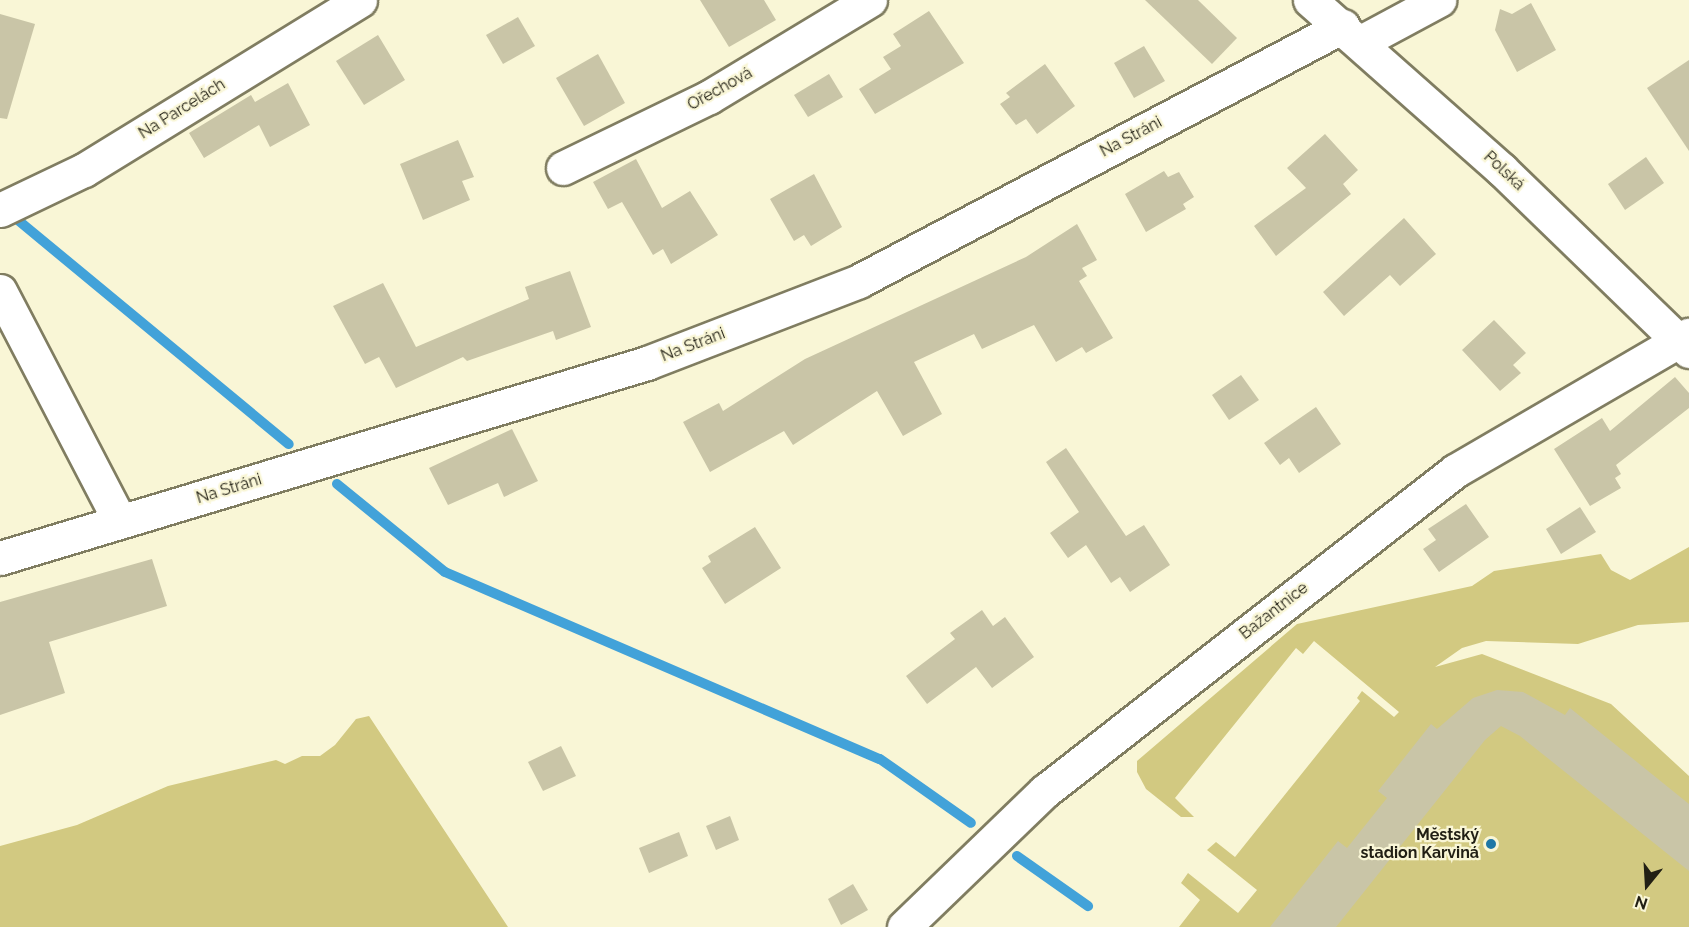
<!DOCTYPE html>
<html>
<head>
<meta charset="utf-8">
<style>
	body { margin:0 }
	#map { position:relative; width:1689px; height:927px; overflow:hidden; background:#f9f6d6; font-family:Raleway,sans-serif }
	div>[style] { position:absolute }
	.green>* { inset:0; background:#d2c981 }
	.stream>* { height:10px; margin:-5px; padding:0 5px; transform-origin:5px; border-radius:5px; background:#42a2d9 }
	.building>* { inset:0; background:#c9c5a7 }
	.roads { filter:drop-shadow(2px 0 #807d61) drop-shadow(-2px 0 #807d61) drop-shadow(0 2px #807d61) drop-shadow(0 -2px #807d61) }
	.minor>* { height:33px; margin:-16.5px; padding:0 16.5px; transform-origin:16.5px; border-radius:16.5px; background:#fff }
	.tertiary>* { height:33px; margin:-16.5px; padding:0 16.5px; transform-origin:16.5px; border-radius:16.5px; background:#fff }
	.dots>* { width:16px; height:16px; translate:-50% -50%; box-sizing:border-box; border:3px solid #f9f6d6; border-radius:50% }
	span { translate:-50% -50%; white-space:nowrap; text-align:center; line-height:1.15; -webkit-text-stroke:4.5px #f9f6d6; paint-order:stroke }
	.street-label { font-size:16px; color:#211f14 }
	.poi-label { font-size:16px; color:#211f14; font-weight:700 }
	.right { translate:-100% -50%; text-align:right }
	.north { position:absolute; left:1617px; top:855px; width:60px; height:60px; -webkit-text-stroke:4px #f9f6d6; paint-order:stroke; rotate:198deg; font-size:16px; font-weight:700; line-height:24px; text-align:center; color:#211f14 }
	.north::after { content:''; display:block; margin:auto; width:21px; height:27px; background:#211f14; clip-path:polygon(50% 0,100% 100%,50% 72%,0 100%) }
</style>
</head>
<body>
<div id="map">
	<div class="green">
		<div style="clip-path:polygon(1689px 547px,1689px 622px,1638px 625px,1578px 644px,1486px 641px,1462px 648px,1435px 667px,1482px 654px,1611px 704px,1689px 776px,1689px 927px,1179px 927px,1200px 900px,1181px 883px,1188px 873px,1238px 913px,1257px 890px,1207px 850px,1216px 842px,1235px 857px,1360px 701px,1357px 698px,1362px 691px,1394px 717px,1399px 712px,1314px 641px,1303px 654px,1296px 648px,1175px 798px,1194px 817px,1181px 817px,1146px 789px,1137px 772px,1137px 761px,1297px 624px,1472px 586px,1494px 571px,1601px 554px,1611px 570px,1630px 580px)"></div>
		<div style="clip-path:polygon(369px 716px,508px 927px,0 927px,0 846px,77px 825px,168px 786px,276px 760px,285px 764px,302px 756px,320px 756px,335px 745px,356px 719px)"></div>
	</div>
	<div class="stream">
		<div style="left:19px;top:221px;width:350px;rotate:39.6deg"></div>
		<div style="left:337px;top:484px;width:139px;rotate:39.2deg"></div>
		<div style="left:445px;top:572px;width:473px;rotate:23.3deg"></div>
		<div style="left:880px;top:759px;width:111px;rotate:35.1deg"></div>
		<div style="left:1017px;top:856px;width:87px;rotate:35.2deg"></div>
	</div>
	<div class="building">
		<div style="clip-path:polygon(700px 0,764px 0,776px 20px,729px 47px)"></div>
		<div style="clip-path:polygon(1145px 0,1198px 0,1237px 38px,1212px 64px)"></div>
		<div style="clip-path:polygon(1531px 3px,1556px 50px,1517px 72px,1495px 30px,1500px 9px,1512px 14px)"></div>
		<div style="clip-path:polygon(929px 11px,964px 63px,875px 114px,859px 89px,891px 69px,883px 57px,901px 46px,893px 34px)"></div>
		<div style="clip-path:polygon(0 14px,35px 24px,7px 119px,0 118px)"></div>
		<div style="clip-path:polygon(518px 17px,535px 46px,503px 64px,486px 35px)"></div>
		<div style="clip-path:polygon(378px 35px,405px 80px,364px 105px,336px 61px)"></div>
		<div style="clip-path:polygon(1144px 46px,1165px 81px,1134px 98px,1114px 63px)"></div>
		<div style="clip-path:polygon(598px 54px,625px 103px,584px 126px,556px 78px)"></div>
		<div style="clip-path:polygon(1689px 60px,1689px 151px,1647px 88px)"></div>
		<div style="clip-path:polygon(1045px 64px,1075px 106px,1037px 134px,1026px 119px,1016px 125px,1000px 104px,1010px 97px,1006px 93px)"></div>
		<div style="clip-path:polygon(829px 74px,843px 97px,808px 117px,794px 95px)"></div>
		<div style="clip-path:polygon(288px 83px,310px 125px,270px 147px,259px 125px,204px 158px,189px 133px,251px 95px,255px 102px)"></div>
		<div style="clip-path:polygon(1325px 134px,1358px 170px,1343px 184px,1351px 194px,1276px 256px,1254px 226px,1306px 188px,1287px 168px)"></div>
		<div style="clip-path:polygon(458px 140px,474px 177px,462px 181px,470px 200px,423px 220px,400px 164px)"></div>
		<div style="clip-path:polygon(1646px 157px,1664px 183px,1625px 210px,1608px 184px)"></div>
		<div style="clip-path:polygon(636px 159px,662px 208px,690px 191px,718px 235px,671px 264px,663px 249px,653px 255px,622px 202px,608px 209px,593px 182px)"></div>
		<div style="clip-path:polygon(1164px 171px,1168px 177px,1179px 172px,1194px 197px,1183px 204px,1186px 209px,1146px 232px,1125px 194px)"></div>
		<div style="clip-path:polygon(814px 174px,842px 227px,811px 246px,804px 235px,794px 241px,770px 199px)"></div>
		<div style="clip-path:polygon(1404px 218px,1436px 254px,1400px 286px,1390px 275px,1344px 316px,1323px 292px)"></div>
		<div style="clip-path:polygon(1077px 224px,1097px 260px,1082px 268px,1087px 276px,1079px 281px,1113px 338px,1086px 353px,1082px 347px,1056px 362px,1034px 325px,982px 349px,974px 334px,914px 362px,942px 414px,903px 436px,877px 391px,793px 445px,784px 431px,710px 472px,683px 422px,719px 403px,723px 411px,805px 359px,1026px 257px)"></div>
		<div style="clip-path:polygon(570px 271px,591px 327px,556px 340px,553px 331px,467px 361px,463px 357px,396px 388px,379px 357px,365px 364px,333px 306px,383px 283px,416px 347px,529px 299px,525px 287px)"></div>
		<div style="clip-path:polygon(1494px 320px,1526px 353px,1513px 365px,1521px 373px,1500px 391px,1462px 350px)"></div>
		<div style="clip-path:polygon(1241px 375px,1259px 400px,1229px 420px,1212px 395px)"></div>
		<div style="clip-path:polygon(1675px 377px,1689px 393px,1689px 408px,1616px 465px,1621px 474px,1615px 478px,1621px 488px,1590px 506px,1554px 449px,1602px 418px,1610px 431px)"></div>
		<div style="clip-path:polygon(1316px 407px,1341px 444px,1299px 473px,1289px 458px,1280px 465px,1264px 443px)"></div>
		<div style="clip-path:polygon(512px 429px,538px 481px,504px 497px,498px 483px,448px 505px,429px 468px)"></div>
		<div style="clip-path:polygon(1066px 448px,1126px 536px,1144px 525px,1170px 565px,1130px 592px,1120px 577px,1111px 583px,1086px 545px,1068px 558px,1050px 533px,1079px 512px,1046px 462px)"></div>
		<div style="clip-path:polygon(1466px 504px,1489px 537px,1439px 572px,1423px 549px,1436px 540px,1428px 529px)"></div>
		<div style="clip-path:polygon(1580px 507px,1596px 532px,1561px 554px,1546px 529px)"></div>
		<div style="clip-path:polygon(755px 527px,781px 568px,725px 604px,702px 568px,711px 562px,708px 556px)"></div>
		<div style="clip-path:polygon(152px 559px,167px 606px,49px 642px,65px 693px,0 715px,0 602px)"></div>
		<div style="clip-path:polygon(982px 610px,993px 626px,1005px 617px,1034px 657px,992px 688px,976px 667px,927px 704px,906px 676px,955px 639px,950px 633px)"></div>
		<div style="clip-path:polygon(1497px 690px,1523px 692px,1565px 715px,1570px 708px,1689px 804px,1689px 871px,1520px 736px,1501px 726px,1485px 740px,1336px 927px,1270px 927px,1338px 841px,1347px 848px,1387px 798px,1378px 791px,1431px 724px,1437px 729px,1473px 698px)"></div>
		<div style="clip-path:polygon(561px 746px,576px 776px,543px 791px,528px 762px)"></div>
		<div style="clip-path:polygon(730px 816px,739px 840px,716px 850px,706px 826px)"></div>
		<div style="clip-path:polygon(679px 832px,688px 856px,649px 873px,639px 848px)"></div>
		<div style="clip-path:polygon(853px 884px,868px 910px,841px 925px,828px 899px)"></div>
	</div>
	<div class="roads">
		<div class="minor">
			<div style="left:1361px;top:42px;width:89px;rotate:-28.3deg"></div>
			<div style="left:563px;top:168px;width:162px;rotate:-25.9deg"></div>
			<div style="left:709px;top:97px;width:188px;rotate:-31.1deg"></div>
			<div style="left:0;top:210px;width:93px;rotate:-25.5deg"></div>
			<div style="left:84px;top:170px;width:324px;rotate:-31.6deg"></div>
			<div style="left:0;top:291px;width:260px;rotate:62.5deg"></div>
			<div style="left:0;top:558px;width:676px;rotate:-16.77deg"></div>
			<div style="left:647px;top:363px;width:227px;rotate:-21.1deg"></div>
			<div style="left:859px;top:281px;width:547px;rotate:-27.78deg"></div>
			<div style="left:904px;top:927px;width:196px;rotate:-44deg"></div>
			<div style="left:1045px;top:791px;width:520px;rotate:-37.97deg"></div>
			<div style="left:1455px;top:471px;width:271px;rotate:-30.2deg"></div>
		</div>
		<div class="tertiary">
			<div style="left:1310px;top:0;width:256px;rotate:41.5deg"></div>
			<div style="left:1502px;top:170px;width:260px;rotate:44.1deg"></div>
		</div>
	</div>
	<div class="dots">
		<div style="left:1491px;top:844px;background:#1f77a6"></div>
	</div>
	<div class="street-label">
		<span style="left:720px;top:89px;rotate:-29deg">Ořechová</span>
		<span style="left:182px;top:109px;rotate:-32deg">Na Parcelách</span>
		<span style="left:1131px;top:137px;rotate:-28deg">Na Stráni</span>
		<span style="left:1504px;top:171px;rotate:43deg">Polská</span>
		<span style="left:693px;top:345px;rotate:-21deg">Na Stráni</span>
		<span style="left:229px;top:489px;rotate:-17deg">Na Stráni</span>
		<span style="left:1274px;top:611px;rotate:-38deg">Bažantnice</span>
	</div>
	<div class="poi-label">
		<span class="right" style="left:1479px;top:844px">Městský<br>stadion Karviná</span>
	</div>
	<div class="north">N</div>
</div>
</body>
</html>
